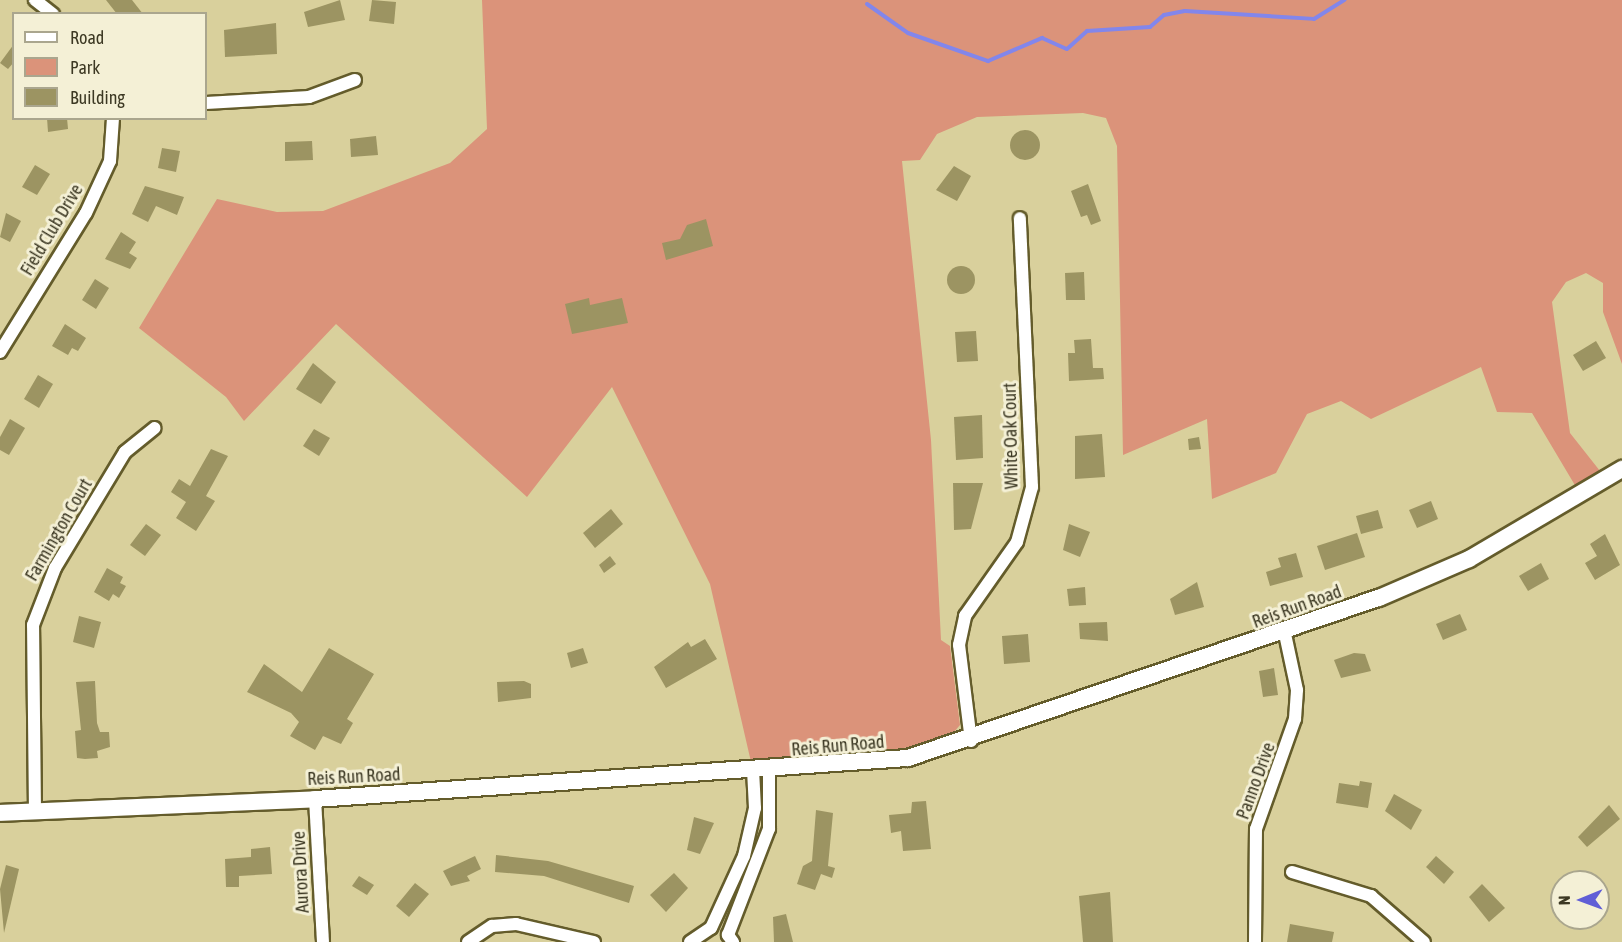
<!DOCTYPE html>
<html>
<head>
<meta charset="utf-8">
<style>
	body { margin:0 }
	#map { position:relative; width:1622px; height:942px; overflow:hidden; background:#d9d09c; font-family:"Asap Condensed",sans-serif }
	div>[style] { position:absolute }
	.green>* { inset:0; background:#db937a }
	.stream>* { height:4px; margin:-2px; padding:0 2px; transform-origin:2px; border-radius:2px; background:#8286eb }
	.building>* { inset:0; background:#9c9462 }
	.round { border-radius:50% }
	.roads { filter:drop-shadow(2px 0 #645c2b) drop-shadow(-2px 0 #645c2b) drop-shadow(0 2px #645c2b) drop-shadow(0 -2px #645c2b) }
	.minor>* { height:12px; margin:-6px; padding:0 6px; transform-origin:6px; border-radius:6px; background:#fff }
	.major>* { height:16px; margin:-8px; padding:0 8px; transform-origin:8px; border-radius:8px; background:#fff }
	span { translate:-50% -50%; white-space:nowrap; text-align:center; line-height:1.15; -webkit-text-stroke:6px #f4f0d6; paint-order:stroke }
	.street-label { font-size:18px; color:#3c3823 }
	.legend { position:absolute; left:12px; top:12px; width:195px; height:108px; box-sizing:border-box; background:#f4f0d6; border:2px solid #aaa68e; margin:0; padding:8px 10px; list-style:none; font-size:18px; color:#3c3823 }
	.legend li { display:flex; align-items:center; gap:12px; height:30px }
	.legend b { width:30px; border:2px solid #aaa68e }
	.north { position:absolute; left:1550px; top:870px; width:60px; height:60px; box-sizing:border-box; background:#f4f0d6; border:2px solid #aaa68e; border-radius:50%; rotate:269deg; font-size:16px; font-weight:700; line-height:24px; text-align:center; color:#3c3823 }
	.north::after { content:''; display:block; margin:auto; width:21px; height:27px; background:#605ed6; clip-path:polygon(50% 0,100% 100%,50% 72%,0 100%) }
</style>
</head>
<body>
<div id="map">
	<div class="green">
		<div style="clip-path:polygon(482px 0,1622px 0,1622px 364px,1603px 312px,1603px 283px,1586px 273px,1566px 282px,1552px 302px,1570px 433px,1600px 471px,1576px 487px,1532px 413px,1497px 412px,1481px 367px,1371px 419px,1341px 401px,1307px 414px,1276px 473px,1212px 499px,1207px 419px,1123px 455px,1117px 146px,1106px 118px,1083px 113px,977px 117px,937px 134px,920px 160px,902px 161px,931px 440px,941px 640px,950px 646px,960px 725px,948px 739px,879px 753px,751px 762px,710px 584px,612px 387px,527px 497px,336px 324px,244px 421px,226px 397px,139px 328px,217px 199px,277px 212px,323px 211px,450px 163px,487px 129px)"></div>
	</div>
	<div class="stream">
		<div style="left:867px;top:4px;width:50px;rotate:35.3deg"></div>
		<div style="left:908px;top:33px;width:85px;rotate:19.3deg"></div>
		<div style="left:988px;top:61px;width:59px;rotate:-23.1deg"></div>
		<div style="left:1042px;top:38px;width:27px;rotate:24deg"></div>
		<div style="left:1067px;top:49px;width:27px;rotate:-42deg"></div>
		<div style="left:1087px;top:31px;width:63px;rotate:-3.6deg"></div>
		<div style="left:1150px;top:27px;width:18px;rotate:-41deg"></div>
		<div style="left:1164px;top:15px;width:21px;rotate:-11deg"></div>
		<div style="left:1185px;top:11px;width:129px;rotate:3.5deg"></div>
		<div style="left:1314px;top:19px;width:36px;rotate:-32deg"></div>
	</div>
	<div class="building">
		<div style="clip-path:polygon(106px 0,132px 0,143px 14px,117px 14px)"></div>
		<div style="clip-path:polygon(340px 0,345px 20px,308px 27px,304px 12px)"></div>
		<div style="clip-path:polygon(372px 0,396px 2px,394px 24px,369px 21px)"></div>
		<div style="clip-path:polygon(276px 23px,277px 54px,225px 57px,224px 30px)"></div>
		<div style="clip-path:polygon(14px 44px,14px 62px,8px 69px,0 63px)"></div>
		<div style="clip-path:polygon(47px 118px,67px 118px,68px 129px,48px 132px)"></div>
		<div class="round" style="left:1010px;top:130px;width:30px;height:30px"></div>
		<div style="clip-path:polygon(376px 136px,378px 155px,351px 157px,350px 139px)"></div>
		<div style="clip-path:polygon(312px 141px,313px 160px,285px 161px,285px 142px)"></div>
		<div style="clip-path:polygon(162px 148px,180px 151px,176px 172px,158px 168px)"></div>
		<div style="clip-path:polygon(35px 165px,50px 174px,37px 195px,22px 187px)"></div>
		<div style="clip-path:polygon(954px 166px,971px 176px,957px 201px,936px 190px)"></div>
		<div style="clip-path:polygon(1088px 184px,1101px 221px,1091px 225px,1087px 215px,1081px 217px,1071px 191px)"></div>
		<div style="clip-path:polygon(145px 186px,184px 197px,177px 215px,156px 206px,148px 222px,132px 214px)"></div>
		<div style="clip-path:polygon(6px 213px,21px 221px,10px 242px,0 237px)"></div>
		<div style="clip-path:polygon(706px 219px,713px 246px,666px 260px,662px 243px,680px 239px,687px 225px)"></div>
		<div style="clip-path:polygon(121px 232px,136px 242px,129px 253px,137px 258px,130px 269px,105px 259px)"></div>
		<div class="round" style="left:947px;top:266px;width:28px;height:28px"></div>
		<div style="clip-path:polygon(1084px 272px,1085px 300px,1066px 300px,1065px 273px)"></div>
		<div style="clip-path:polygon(95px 279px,109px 288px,96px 309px,82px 300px)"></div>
		<div style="clip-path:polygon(589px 298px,590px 305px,622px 298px,628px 323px,572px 334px,565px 304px)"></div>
		<div style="clip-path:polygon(65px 324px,86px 338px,78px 351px,72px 348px,68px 355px,52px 346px)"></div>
		<div style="clip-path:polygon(976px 331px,978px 361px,957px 362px,955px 332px)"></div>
		<div style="clip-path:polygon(1091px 339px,1093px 368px,1103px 368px,1104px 379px,1069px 381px,1068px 353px,1075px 353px,1074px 340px)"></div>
		<div style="clip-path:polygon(1596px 341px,1606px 358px,1583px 371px,1573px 355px)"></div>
		<div style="clip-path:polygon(313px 363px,336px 382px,321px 404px,296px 389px)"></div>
		<div style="clip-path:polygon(38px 375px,53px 384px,39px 408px,24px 399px)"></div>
		<div style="clip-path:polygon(982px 415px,983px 458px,956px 460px,954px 417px)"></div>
		<div style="clip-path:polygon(10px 419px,25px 428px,9px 455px,0 450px,0 437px)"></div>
		<div style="clip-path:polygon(314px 429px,330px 438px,319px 456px,303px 446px)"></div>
		<div style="clip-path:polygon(1102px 434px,1105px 477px,1075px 479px,1075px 436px)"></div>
		<div style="clip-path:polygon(1199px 437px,1201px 449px,1189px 450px,1188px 439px)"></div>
		<div style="clip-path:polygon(211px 449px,228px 456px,206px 496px,215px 501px,196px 531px,176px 518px,186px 502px,171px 492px,179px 479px,190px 486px)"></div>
		<div style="clip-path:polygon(953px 483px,983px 483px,971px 529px,954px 530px)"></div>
		<div style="clip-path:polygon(1431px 501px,1438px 519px,1417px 528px,1409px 510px)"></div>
		<div style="clip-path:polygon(611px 509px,623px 524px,595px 548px,583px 533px)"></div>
		<div style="clip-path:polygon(1378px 510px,1383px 528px,1361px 534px,1356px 516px)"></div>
		<div style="clip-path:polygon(146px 524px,161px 535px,145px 556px,130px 545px)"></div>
		<div style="clip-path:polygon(1069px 524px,1090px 532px,1080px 557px,1063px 550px)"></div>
		<div style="clip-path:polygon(1357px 533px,1365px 557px,1325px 570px,1317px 546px)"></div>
		<div style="clip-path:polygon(1605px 534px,1620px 565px,1595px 580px,1585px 563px,1597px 556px,1590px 544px)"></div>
		<div style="clip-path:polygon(1296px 553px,1303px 577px,1270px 586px,1266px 572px,1281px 567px,1278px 558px)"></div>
		<div style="clip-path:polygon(610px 556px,616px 564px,604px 573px,599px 565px)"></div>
		<div style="clip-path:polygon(1541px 563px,1549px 579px,1528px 591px,1519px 576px)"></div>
		<div style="clip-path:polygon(107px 568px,123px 577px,120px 583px,126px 586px,119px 598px,113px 594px,109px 601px,94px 592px)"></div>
		<div style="clip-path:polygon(1197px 582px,1204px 607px,1175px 615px,1170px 599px)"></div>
		<div style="clip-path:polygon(1085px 587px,1086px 605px,1069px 606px,1067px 589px)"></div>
		<div style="clip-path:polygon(1460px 614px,1467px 630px,1443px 640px,1436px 624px)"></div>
		<div style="clip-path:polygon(79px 616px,101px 622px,94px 648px,73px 642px)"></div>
		<div style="clip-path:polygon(1107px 622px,1108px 641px,1080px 639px,1079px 623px)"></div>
		<div style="clip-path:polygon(1028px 634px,1030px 662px,1004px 664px,1002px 636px)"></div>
		<div style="clip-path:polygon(705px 639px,717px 659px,666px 688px,654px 667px,688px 642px,691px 647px)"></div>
		<div style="clip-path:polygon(329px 648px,374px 674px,347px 719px,353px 723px,341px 744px,323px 736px,315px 750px,290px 736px,299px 722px,291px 713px,247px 692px,264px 664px,302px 692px)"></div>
		<div style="clip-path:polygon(583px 648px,588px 663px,571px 668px,567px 653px)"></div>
		<div style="clip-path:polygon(1354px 653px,1365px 654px,1371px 671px,1341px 678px,1334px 660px)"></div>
		<div style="clip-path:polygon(1274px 668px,1278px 695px,1263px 697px,1259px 671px)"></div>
		<div style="clip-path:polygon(95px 681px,97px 723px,100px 732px,109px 732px,110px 747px,97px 751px,98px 758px,85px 759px,77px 758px,75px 731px,81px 730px,76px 682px)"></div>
		<div style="clip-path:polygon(524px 681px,531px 684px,531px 698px,498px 702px,497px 682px)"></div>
		<div style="clip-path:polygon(1360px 781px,1372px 783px,1368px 808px,1336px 803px,1339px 783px,1359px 786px)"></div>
		<div style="clip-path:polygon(1394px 794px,1422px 810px,1411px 830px,1385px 811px)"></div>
		<div style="clip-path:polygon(926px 801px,931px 849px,903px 851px,901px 831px,891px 833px,889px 815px,911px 813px,912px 802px)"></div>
		<div style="clip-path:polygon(1609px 805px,1620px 819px,1587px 847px,1578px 837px)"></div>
		<div style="clip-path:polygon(816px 810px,833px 813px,828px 866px,835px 868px,832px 878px,821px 874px,815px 890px,797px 884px,803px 866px,812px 861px)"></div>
		<div style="clip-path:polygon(694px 817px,714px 823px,700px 854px,687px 850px)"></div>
		<div style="clip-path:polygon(270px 847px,272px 874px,239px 876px,239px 887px,226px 887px,225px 859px,251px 857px,251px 849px)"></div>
		<div style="clip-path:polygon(496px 855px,548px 861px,634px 886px,629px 903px,544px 876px,495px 872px)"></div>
		<div style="clip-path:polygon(475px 856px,481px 869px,467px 876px,470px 881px,451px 886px,443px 871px)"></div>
		<div style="clip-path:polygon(1436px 856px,1454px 872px,1444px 884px,1426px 867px)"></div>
		<div style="clip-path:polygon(6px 865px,19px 869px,4px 933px,0 889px)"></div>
		<div style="clip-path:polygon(674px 873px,688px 888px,666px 912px,650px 895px)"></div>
		<div style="clip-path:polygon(359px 876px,374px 885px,367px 895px,352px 886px)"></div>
		<div style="clip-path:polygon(415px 883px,429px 894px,409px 917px,396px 906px)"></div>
		<div style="clip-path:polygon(1482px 884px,1505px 908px,1489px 922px,1469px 897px)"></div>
		<div style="clip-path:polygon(1110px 892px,1113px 942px,1083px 942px,1079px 896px)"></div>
		<div style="clip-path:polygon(786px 914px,793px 942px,774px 942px,773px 917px)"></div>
		<div style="clip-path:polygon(1290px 924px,1334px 932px,1332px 942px,1287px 942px)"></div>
	</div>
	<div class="roads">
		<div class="minor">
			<div style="left:35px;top:0;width:23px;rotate:38deg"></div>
			<div style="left:206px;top:103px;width:103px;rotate:-3.3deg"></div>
			<div style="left:309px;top:97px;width:49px;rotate:-20.3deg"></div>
			<div style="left:0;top:352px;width:163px;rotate:-58.3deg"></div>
			<div style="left:86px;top:213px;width:57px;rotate:-65.2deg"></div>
			<div style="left:110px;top:161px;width:43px;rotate:-86deg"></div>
			<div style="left:971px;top:741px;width:97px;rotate:-97.1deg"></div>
			<div style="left:959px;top:645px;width:30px;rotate:-78deg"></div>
			<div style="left:965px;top:616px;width:90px;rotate:-54.9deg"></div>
			<div style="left:1017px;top:542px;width:57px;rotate:-74.7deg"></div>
			<div style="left:1032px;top:487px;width:269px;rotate:-92.6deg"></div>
			<div style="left:315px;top:799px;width:143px;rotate:86.8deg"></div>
			<div style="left:35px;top:812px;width:187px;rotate:-90.6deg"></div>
			<div style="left:33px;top:625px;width:61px;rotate:-68.9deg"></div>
			<div style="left:55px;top:568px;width:135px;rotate:-58.9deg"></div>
			<div style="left:125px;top:452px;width:38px;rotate:-39deg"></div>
			<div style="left:1292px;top:872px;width:83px;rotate:16.9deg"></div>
			<div style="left:1371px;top:896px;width:70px;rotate:41deg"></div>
			<div style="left:468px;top:942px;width:29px;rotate:-34deg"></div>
			<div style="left:492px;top:926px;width:24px;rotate:-5deg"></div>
			<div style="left:516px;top:924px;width:80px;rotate:13deg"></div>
			<div style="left:690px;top:942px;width:25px;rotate:-34deg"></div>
			<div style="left:711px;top:928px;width:79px;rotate:-65.4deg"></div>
			<div style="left:744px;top:856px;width:49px;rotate:-77.1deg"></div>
			<div style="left:755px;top:808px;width:36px;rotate:-93deg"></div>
			<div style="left:733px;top:942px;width:9px;rotate:-126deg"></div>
			<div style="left:728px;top:935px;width:114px;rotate:-68.9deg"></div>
			<div style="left:769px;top:829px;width:58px;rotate:-90deg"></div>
			<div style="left:1255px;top:942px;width:113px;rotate:-89.5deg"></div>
			<div style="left:1256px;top:829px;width:117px;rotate:-70.5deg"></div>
			<div style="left:1295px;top:719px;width:29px;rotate:-86deg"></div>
			<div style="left:1297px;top:690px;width:57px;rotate:-102.1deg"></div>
		</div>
		<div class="major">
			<div style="left:0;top:813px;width:315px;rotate:-2.5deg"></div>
			<div style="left:315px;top:799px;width:594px;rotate:-3.96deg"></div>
			<div style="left:908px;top:758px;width:497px;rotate:-18.8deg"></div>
			<div style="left:1379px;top:598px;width:98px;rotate:-23.4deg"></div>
			<div style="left:1469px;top:559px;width:178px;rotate:-30.5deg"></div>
		</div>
	</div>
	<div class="street-label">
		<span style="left:52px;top:230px;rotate:-59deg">Field Club Drive</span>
		<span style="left:1011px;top:436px;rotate:-91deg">White Oak Court</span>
		<span style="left:59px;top:530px;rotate:-60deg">Farmington Court</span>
		<span style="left:1297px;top:607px;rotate:-20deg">Reis Run Road</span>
		<span style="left:838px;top:746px;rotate:-5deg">Reis Run Road</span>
		<span style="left:354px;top:777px;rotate:-3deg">Reis Run Road</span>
		<span style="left:1256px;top:781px;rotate:-70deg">Panno Drive</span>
		<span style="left:301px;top:872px;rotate:-93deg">Aurora Drive</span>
	</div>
	<ul class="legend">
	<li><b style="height:8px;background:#fff"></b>Road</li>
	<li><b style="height:16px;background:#db937a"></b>Park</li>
	<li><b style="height:16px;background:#9c9462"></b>Building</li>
	</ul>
	<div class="north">N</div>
</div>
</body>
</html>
